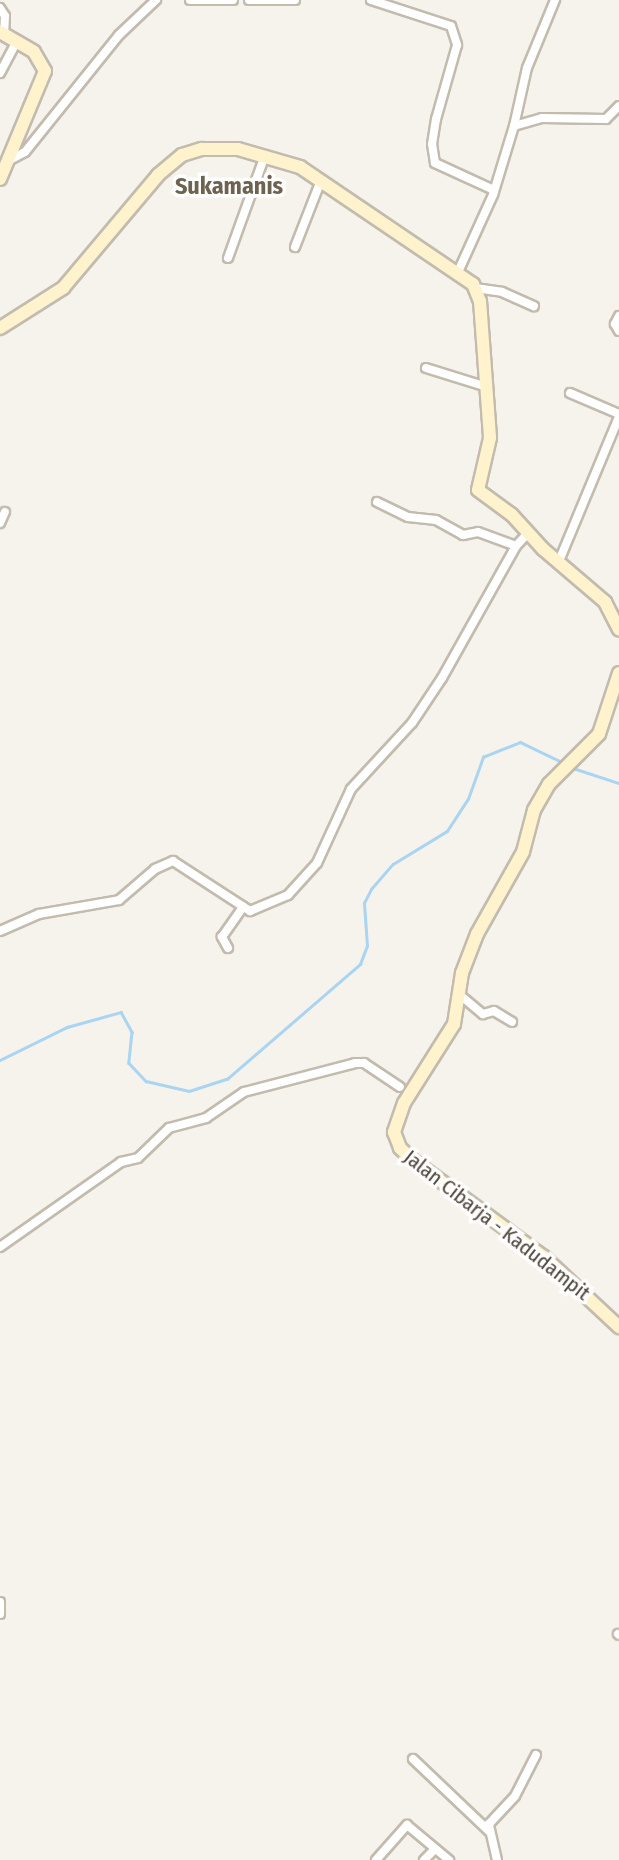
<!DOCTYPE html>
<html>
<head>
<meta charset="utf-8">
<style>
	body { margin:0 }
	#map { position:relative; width:619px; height:1860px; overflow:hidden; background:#f6f3ec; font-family:"Fira Sans Condensed",sans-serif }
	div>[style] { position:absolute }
	.stream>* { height:2.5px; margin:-1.25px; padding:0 1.25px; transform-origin:1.25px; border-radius:1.25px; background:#a9d4f2 }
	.roads { filter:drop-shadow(2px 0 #c2bbae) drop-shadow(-2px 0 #c2bbae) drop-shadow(0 2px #c2bbae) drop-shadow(0 -2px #c2bbae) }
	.street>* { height:8px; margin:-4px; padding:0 4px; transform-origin:4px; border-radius:4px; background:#fff }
	.secondary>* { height:12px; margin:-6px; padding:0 6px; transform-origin:6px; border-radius:6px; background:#fff3cd }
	span { translate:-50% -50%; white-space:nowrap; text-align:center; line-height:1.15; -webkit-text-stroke:7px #fff; paint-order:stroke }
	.street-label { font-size:21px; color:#4b4439 }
	.quarter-label { font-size:24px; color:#6e6250; font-weight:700 }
</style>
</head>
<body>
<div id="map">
	<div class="stream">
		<div style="left:573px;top:768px;width:48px;rotate:18.1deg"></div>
		<div style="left:0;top:1060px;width:75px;rotate:-26.2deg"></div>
		<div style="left:67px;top:1027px;width:56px;rotate:-15.5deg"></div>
		<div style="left:121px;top:1012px;width:23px;rotate:61deg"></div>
		<div style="left:132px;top:1032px;width:31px;rotate:96deg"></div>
		<div style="left:129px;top:1063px;width:25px;rotate:47deg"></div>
		<div style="left:146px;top:1081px;width:44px;rotate:13.1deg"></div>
		<div style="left:189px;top:1091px;width:40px;rotate:-18deg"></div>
		<div style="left:227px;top:1079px;width:176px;rotate:-40.8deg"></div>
		<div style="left:360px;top:964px;width:19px;rotate:-69deg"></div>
		<div style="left:367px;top:946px;width:43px;rotate:-94deg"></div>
		<div style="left:364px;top:903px;width:16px;rotate:-63deg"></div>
		<div style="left:371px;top:889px;width:33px;rotate:-49deg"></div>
		<div style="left:393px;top:864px;width:63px;rotate:-31.4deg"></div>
		<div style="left:447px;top:831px;width:38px;rotate:-57deg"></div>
		<div style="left:468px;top:799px;width:45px;rotate:-70.3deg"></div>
		<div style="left:483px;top:757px;width:40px;rotate:-22deg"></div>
		<div style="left:520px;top:742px;width:49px;rotate:25.5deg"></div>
	</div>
	<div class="roads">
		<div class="street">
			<div style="left:190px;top:0;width:43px"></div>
			<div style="left:249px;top:0;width:46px"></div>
			<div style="left:371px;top:0;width:84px;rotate:18deg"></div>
			<div style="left:451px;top:26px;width:20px;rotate:72deg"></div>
			<div style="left:457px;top:45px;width:77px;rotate:105.8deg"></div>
			<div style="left:436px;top:119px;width:25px;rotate:99deg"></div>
			<div style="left:432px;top:144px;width:19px;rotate:81deg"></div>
			<div style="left:435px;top:163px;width:65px;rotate:24.6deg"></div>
			<div style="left:0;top:8px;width:9px;rotate:58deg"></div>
			<div style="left:5px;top:16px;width:17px;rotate:93deg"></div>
			<div style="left:0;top:73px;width:36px;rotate:-62deg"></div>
			<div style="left:514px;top:126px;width:59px;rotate:-77.4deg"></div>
			<div style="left:527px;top:68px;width:74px;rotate:-67.6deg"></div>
			<div style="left:8px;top:161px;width:19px;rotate:-28deg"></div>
			<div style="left:25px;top:152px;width:150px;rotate:-51.2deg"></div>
			<div style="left:119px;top:35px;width:51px;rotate:-43.4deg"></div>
			<div style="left:295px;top:247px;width:69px;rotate:-68.7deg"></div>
			<div style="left:228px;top:258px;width:109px;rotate:-70.2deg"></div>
			<div style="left:458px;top:272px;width:85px;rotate:-65.6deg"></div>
			<div style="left:493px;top:195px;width:72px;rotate:-73.1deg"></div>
			<div style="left:514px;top:126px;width:29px;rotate:-16deg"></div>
			<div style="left:542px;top:118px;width:64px;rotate:0.9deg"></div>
			<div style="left:606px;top:119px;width:18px;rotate:-45deg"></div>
			<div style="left:475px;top:288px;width:27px;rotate:8deg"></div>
			<div style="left:502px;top:292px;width:35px;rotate:24deg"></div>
			<div style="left:619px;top:316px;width:9px;rotate:117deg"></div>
			<div style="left:615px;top:324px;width:8px;rotate:60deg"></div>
			<div style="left:426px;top:368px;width:64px;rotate:17.3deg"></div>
			<div style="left:570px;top:393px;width:53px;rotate:23.2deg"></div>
			<div style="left:377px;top:502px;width:34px;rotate:26deg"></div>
			<div style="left:408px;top:517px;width:28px;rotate:6deg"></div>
			<div style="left:436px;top:520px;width:31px;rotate:29deg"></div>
			<div style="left:463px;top:535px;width:15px;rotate:-11deg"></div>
			<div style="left:478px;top:532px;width:40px;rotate:20.2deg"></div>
			<div style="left:0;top:523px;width:12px;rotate:-66deg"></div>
			<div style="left:559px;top:561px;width:156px;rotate:-67.4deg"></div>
			<div style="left:0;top:931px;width:43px;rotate:-23.6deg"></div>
			<div style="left:39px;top:914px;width:81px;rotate:-9.9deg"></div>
			<div style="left:119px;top:900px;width:48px;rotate:-40.7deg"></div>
			<div style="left:155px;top:869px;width:20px;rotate:-24deg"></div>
			<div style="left:173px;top:861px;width:92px;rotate:33deg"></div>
			<div style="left:250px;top:911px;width:41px;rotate:-22.8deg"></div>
			<div style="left:288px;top:895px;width:43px;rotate:-47.8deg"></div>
			<div style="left:317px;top:863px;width:81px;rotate:-65.3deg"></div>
			<div style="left:351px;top:789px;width:90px;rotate:-47.3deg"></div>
			<div style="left:412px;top:723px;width:54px;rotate:-56.3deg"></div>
			<div style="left:442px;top:678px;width:151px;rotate:-60.7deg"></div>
			<div style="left:516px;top:546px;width:18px;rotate:-47deg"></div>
			<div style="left:228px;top:948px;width:13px;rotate:-119deg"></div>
			<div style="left:222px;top:937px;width:37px;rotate:-55deg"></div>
			<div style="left:460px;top:995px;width:30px;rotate:40deg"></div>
			<div style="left:483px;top:1014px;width:11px;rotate:-15deg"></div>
			<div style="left:494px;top:1011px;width:21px;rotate:31deg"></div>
			<div style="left:0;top:1247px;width:148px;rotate:-35.1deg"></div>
			<div style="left:121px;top:1162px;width:17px;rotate:-13deg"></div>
			<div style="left:138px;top:1158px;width:43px;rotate:-44.1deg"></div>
			<div style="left:169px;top:1128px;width:38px;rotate:-15deg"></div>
			<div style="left:206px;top:1118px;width:46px;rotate:-34.4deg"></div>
			<div style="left:244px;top:1092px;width:115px;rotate:-14.6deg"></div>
			<div style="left:355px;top:1063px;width:9px"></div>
			<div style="left:364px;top:1063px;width:43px;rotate:33.7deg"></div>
			<div style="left:0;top:1602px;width:12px;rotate:90deg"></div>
			<div style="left:618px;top:1634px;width:1px;rotate:45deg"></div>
			<div style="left:413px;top:1759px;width:105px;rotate:43.5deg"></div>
			<div style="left:376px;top:1860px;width:47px;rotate:-48.5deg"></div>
			<div style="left:407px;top:1825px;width:55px;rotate:39.8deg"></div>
			<div style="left:424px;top:1860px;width:14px;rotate:-45deg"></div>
			<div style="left:497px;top:1860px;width:37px;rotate:-103deg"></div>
			<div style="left:489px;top:1824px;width:38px;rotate:-47deg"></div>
			<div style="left:515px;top:1796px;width:46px;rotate:-62.9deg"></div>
		</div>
		<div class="secondary">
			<div style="left:0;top:32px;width:39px;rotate:30deg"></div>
			<div style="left:34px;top:52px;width:22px;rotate:60deg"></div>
			<div style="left:45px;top:71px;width:117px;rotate:112.6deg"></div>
			<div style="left:0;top:328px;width:75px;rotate:-32.4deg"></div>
			<div style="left:63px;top:288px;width:148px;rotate:-49.9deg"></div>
			<div style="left:158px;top:175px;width:31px;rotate:-40deg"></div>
			<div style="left:182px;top:155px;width:21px;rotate:-17deg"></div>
			<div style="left:202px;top:149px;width:36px"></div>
			<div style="left:238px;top:149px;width:65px;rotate:16.2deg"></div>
			<div style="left:300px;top:167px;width:209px;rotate:34.1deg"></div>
			<div style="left:473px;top:284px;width:18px;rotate:68deg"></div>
			<div style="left:480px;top:301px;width:137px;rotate:85.8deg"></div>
			<div style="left:490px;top:438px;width:53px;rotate:103deg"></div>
			<div style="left:478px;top:490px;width:42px;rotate:36.3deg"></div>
			<div style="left:512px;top:515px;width:46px;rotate:47.6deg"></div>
			<div style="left:543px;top:549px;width:82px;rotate:40.5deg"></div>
			<div style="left:605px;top:602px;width:31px;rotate:63deg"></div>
			<div style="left:619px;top:673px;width:64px;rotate:108.2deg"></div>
			<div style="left:599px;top:734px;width:71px;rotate:135deg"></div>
			<div style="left:549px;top:784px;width:30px;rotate:120deg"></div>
			<div style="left:534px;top:810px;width:43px;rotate:104.7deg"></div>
			<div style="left:523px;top:852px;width:94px;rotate:119.3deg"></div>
			<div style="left:477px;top:934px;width:42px;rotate:111deg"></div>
			<div style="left:462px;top:973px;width:52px;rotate:98.9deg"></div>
			<div style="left:454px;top:1024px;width:93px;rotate:122.3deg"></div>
			<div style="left:404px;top:1103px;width:31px;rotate:109deg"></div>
			<div style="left:394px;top:1132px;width:17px;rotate:69deg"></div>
			<div style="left:400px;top:1148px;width:21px;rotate:43deg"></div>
			<div style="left:415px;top:1162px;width:160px;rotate:36.4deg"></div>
			<div style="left:544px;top:1257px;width:103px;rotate:43deg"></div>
		</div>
	</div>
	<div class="street-label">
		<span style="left:497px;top:1225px;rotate:38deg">Jalan Cibarja - Kadudampit</span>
	</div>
	<div class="quarter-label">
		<span style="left:229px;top:187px">Sukamanis</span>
	</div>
</div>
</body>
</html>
